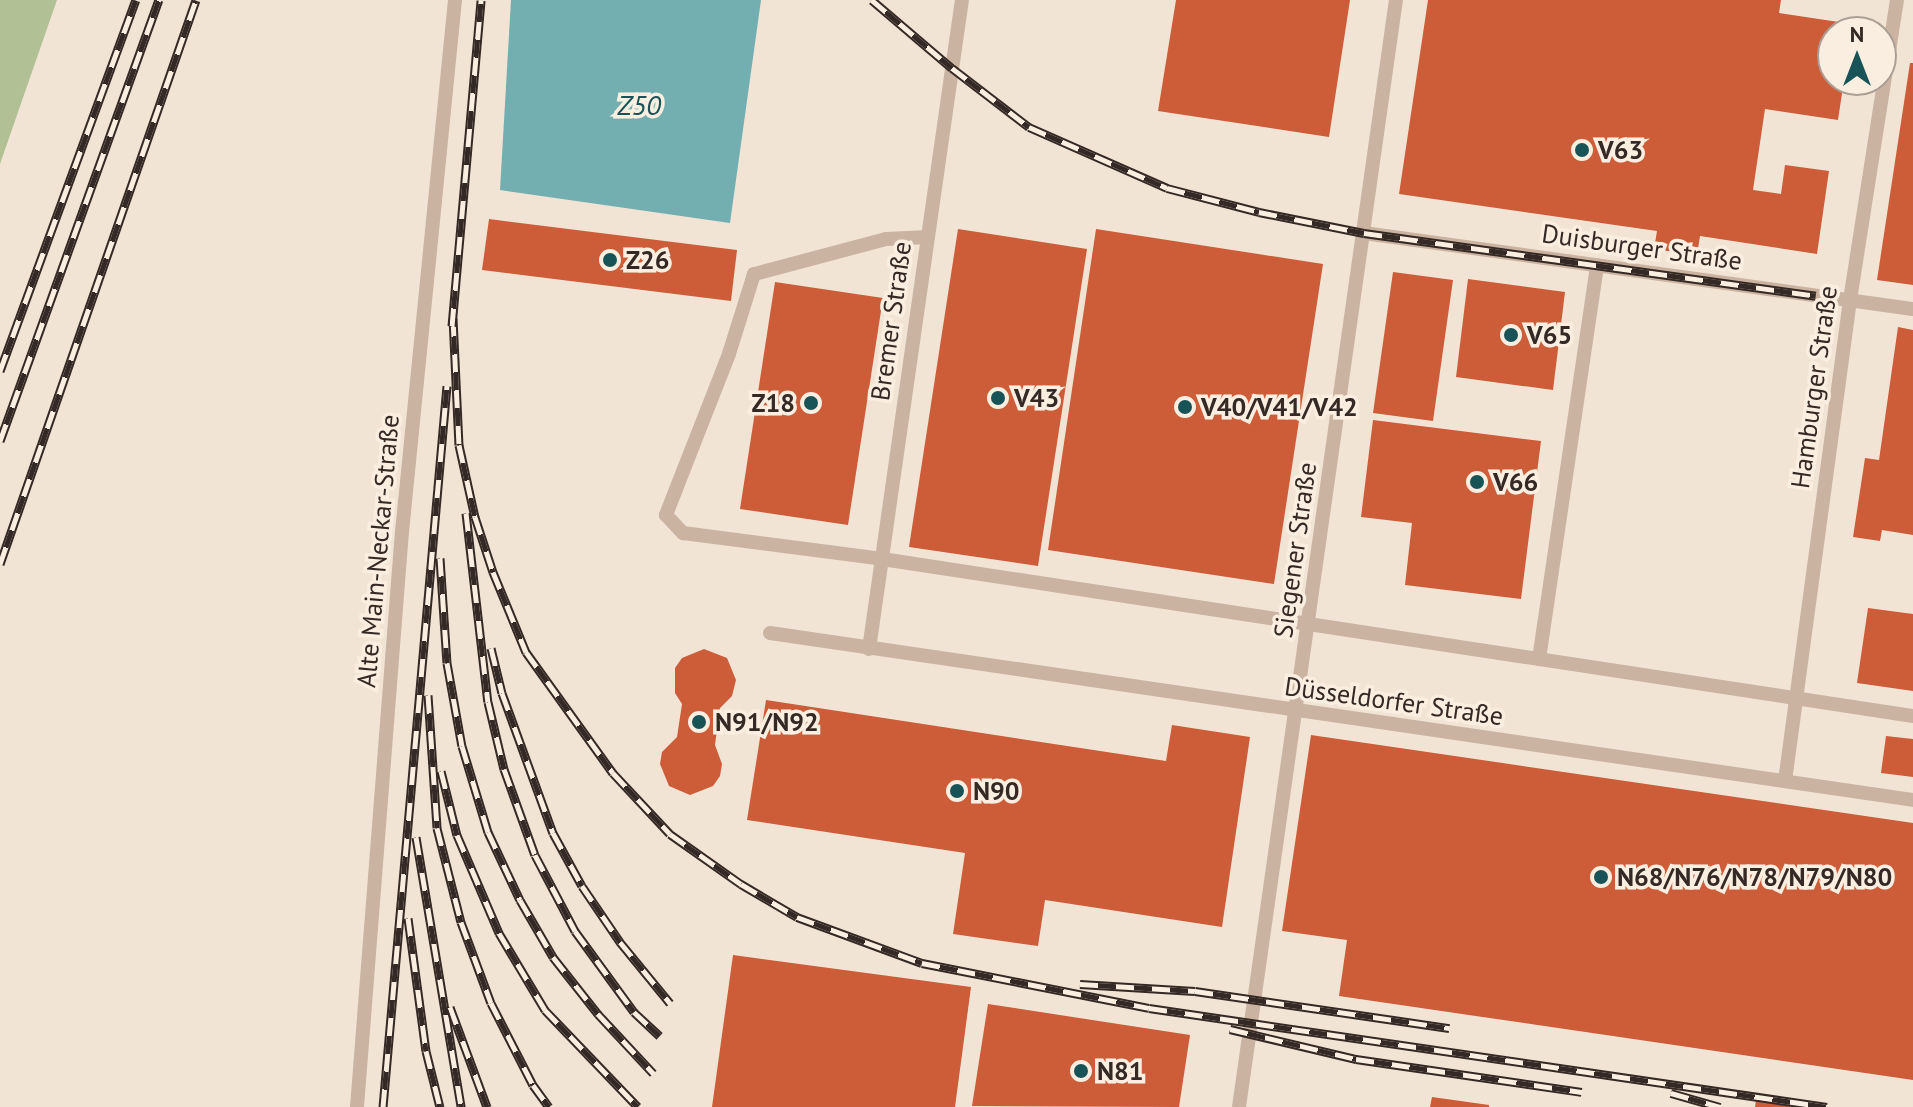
<!DOCTYPE html>
<html>
<head>
<meta charset="utf-8">
<style>
	body { margin:0 }
	#map { position:relative; width:1913px; height:1107px; overflow:hidden; background:#f2e4d5; font-family:"PT Sans",sans-serif }
	div>[style] { position:absolute }
	.green>* { inset:0; background:#b2c195 }
	.water>* { inset:0; background:#73aeb0 }
	.building>* { inset:0; background:#cd5c38 }
	.lane>* { height:14px; margin:-7px; padding:0 7px; transform-origin:7px; border-radius:7px; background:#cab3a1 }
	.rail>* { height:9px; margin-top:-4.5px; transform-origin:0; background:repeating-linear-gradient(90deg,#faeee1 0 18px,#342924 0 36px); box-sizing:border-box; border-block:2px solid #342924 }
	.dots>* { width:22px; height:22px; translate:-50% -50%; box-sizing:border-box; border:4px solid #faeee1; border-radius:50% }
	span { translate:-50% -50%; white-space:nowrap; text-align:center; line-height:1.15; -webkit-text-stroke:7px #faeee1; paint-order:stroke }
	.poi-label { font-size:26px; color:#342924; font-weight:700 }
	.left { translate:0 -50%; text-align:left }
	.right { translate:-100% -50%; text-align:right }
	.street-label { font-size:26px; color:#342924 }
	.water-label { font-size:28px; color:#185357; font-style:italic }
	.north { position:absolute; left:1817px; top:16px; width:80px; height:80px; box-sizing:border-box; background:#faeee1; border:2px solid #ab9f95; border-radius:50%; rotate:0deg; font-size:22px; font-weight:700; line-height:32px; text-align:center; color:#342924 }
	.north::after { content:''; display:block; margin:auto; width:28px; height:36px; background:#185357; clip-path:polygon(50% 0,100% 100%,50% 72%,0 100%) }
</style>
</head>
<body>
<div id="map">
	<div class="green">
		<div style="clip-path:polygon(0 0,57px 0,0 164px)"></div>
	</div>
	<div class="water">
		<div style="clip-path:polygon(511px 0,761px 0,730px 223px,500px 190px)"></div>
	</div>
	<div class="building">
		<div style="clip-path:polygon(1176px 0,1350px 0,1329px 137px,1158px 111px)"></div>
		<div style="clip-path:polygon(1428px 0,1781px 0,1779px 13px,1852px 24px,1851px 32px,1833px 32px,1833px 80px,1844px 80px,1838px 120px,1765px 109px,1753px 190px,1781px 194px,1785px 165px,1829px 171px,1817px 254px,1700px 236px,1697px 255px,1654px 249px,1657px 231px,1399px 194px)"></div>
		<div style="clip-path:polygon(1910px 63px,1913px 63px,1913px 285px,1877px 280px)"></div>
		<div style="clip-path:polygon(489px 219px,737px 250px,731px 301px,482px 270px)"></div>
		<div style="clip-path:polygon(958px 229px,1087px 249px,1038px 566px,909px 547px)"></div>
		<div style="clip-path:polygon(1096px 229px,1323px 264px,1274px 584px,1048px 550px)"></div>
		<div style="clip-path:polygon(1393px 272px,1453px 280px,1433px 421px,1373px 413px)"></div>
		<div style="clip-path:polygon(1468px 279px,1565px 292px,1553px 390px,1456px 377px)"></div>
		<div style="clip-path:polygon(775px 282px,883px 298px,848px 525px,740px 509px)"></div>
		<div style="clip-path:polygon(1898px 327px,1913px 330px,1913px 535px,1882px 530px,1880px 541px,1853px 537px,1865px 458px,1879px 460px)"></div>
		<div style="clip-path:polygon(1373px 420px,1541px 441px,1521px 599px,1405px 585px,1412px 523px,1361px 517px)"></div>
		<div style="clip-path:polygon(1868px 608px,1913px 614px,1913px 691px,1857px 683px)"></div>
		<div style="clip-path:polygon(704px 649px,727px 658px,736px 680px,732px 696px,720px 708px,715px 745px,722px 764px,720px 776px,713px 786px,690px 795px,669px 786px,660px 764px,662px 752px,677px 737px,682px 704px,675px 693px,675px 668px,682px 658px)"></div>
		<div style="clip-path:polygon(766px 700px,1166px 761px,1172px 725px,1250px 737px,1222px 927px,1045px 900px,1038px 946px,953px 934px,965px 853px,747px 820px)"></div>
		<div style="clip-path:polygon(1311px 735px,1913px 823px,1913px 1080px,1339px 996px,1347px 940px,1282px 931px)"></div>
		<div style="clip-path:polygon(1886px 736px,1913px 739px,1913px 777px,1881px 773px)"></div>
		<div style="clip-path:polygon(733px 955px,971px 987px,955px 1107px,712px 1107px)"></div>
		<div style="clip-path:polygon(988px 1004px,1190px 1035px,1179px 1107px,972px 1106px)"></div>
		<div style="clip-path:polygon(1432px 1097px,1489px 1105px,1489px 1107px,1430px 1107px)"></div>
		<div style="clip-path:polygon(1756px 1100px,1790px 1105px,1790px 1107px,1755px 1107px)"></div>
	</div>
	<div class="lane">
		<div style="left:1364px;top:233px;width:554px;rotate:7.88deg"></div>
		<div style="left:928px;top:237px;width:42px;rotate:177.3deg"></div>
		<div style="left:886px;top:239px;width:137px;rotate:165.1deg"></div>
		<div style="left:754px;top:274px;width:84px;rotate:107.4deg"></div>
		<div style="left:729px;top:354px;width:173px;rotate:111.4deg"></div>
		<div style="left:666px;top:515px;width:25px;rotate:47deg"></div>
		<div style="left:683px;top:533px;width:201px;rotate:7.4deg"></div>
		<div style="left:882px;top:559px;width:1043px;rotate:8.66deg"></div>
		<div style="left:770px;top:633px;width:1155px;rotate:8.31deg"></div>
		<div style="left:869px;top:649px;width:656px;rotate:-81.85deg"></div>
		<div style="left:1539px;top:659px;width:398px;rotate:-81.6deg"></div>
		<div style="left:1785px;top:781px;width:485px;rotate:-82.3deg"></div>
		<div style="left:1850px;top:300px;width:304px;rotate:-81.1deg"></div>
		<div style="left:357px;top:1107px;width:577px;rotate:-85.53deg"></div>
		<div style="left:402px;top:532px;width:535px;rotate:-84.31deg"></div>
		<div style="left:1239px;top:1107px;width:1118px;rotate:-81.93deg"></div>
	</div>
	<div class="rail">
		<div style="left:872px;top:0;width:105px;rotate:40.4deg"></div>
		<div style="left:952px;top:68px;width:97px;rotate:37.5deg"></div>
		<div style="left:1029px;top:127px;width:151px;rotate:23.8deg"></div>
		<div style="left:1167px;top:188px;width:95px;rotate:14.6deg"></div>
		<div style="left:1259px;top:212px;width:107px;rotate:11.3deg"></div>
		<div style="left:1364px;top:233px;width:456px;rotate:7.9deg"></div>
		<div style="left:453px;top:318px;width:127px;rotate:87.3deg"></div>
		<div style="left:459px;top:445px;width:74px;rotate:77.5deg"></div>
		<div style="left:475px;top:517px;width:58px;rotate:71.9deg"></div>
		<div style="left:493px;top:572px;width:87px;rotate:67.6deg"></div>
		<div style="left:526px;top:652px;width:149px;rotate:54.3deg"></div>
		<div style="left:613px;top:773px;width:83px;rotate:46.9deg"></div>
		<div style="left:670px;top:834px;width:87px;rotate:35.2deg"></div>
		<div style="left:741px;top:884px;width:65px;rotate:30.5deg"></div>
		<div style="left:797px;top:917px;width:133px;rotate:20.2deg"></div>
		<div style="left:922px;top:963px;width:231px;rotate:11.2deg"></div>
		<div style="left:1149px;top:1008px;width:685px;rotate:8.31deg"></div>
		<div style="left:452px;top:326px;width:327px;rotate:-84.9deg"></div>
		<div style="left:0;top:371px;width:395px;rotate:-69.9deg"></div>
		<div style="left:0;top:441px;width:469px;rotate:-70.2deg"></div>
		<div style="left:466px;top:513px;width:190px;rotate:83.4deg"></div>
		<div style="left:488px;top:702px;width:69px;rotate:76.6deg"></div>
		<div style="left:504px;top:769px;width:91px;rotate:70.2deg"></div>
		<div style="left:535px;top:855px;width:86px;rotate:62.2deg"></div>
		<div style="left:575px;top:931px;width:100px;rotate:53.9deg"></div>
		<div style="left:634px;top:1012px;width:35px;rotate:43deg"></div>
		<div style="left:440px;top:558px;width:105px;rotate:86.2deg"></div>
		<div style="left:447px;top:663px;width:84px;rotate:79.8deg"></div>
		<div style="left:462px;top:746px;width:90px;rotate:73.2deg"></div>
		<div style="left:488px;top:832px;width:75px;rotate:64.8deg"></div>
		<div style="left:520px;top:900px;width:66px;rotate:59.9deg"></div>
		<div style="left:553px;top:957px;width:73px;rotate:51.7deg"></div>
		<div style="left:598px;top:1014px;width:81px;rotate:47deg"></div>
		<div style="left:0;top:564px;width:597px;rotate:-70.84deg"></div>
		<div style="left:491px;top:648px;width:46px;rotate:76.3deg"></div>
		<div style="left:502px;top:693px;width:149px;rotate:70deg"></div>
		<div style="left:553px;top:833px;width:60px;rotate:61.3deg"></div>
		<div style="left:582px;top:886px;width:68px;rotate:55.8deg"></div>
		<div style="left:620px;top:942px;width:79px;rotate:50.7deg"></div>
		<div style="left:428px;top:695px;width:133px;rotate:86.1deg"></div>
		<div style="left:437px;top:828px;width:97px;rotate:75.7deg"></div>
		<div style="left:461px;top:922px;width:86px;rotate:69.7deg"></div>
		<div style="left:491px;top:1003px;width:92px;rotate:62.9deg"></div>
		<div style="left:533px;top:1085px;width:27px;rotate:54deg"></div>
		<div style="left:441px;top:771px;width:66px;rotate:76deg"></div>
		<div style="left:457px;top:835px;width:107px;rotate:66.8deg"></div>
		<div style="left:499px;top:933px;width:90px;rotate:59.1deg"></div>
		<div style="left:545px;top:1010px;width:134px;rotate:46.2deg"></div>
		<div style="left:416px;top:837px;width:274px;rotate:80.5deg"></div>
		<div style="left:408px;top:918px;width:134px;rotate:82.3deg"></div>
		<div style="left:426px;top:1051px;width:58px;rotate:76deg"></div>
		<div style="left:1080px;top:984px;width:115px;rotate:3.5deg"></div>
		<div style="left:1195px;top:991px;width:257px;rotate:8.3deg"></div>
		<div style="left:450px;top:1007px;width:107px;rotate:69.7deg"></div>
		<div style="left:1230px;top:1029px;width:130px;rotate:13.4deg"></div>
		<div style="left:1356px;top:1059px;width:228px;rotate:8.3deg"></div>
		<div style="left:1671px;top:1093px;width:51px;rotate:15.9deg"></div>
		<div style="left:383px;top:1107px;width:724px;rotate:-84.93deg"></div>
	</div>
	<div class="dots">
		<div style="left:1582px;top:150px;background:#185357"></div>
		<div style="left:610px;top:260px;background:#185357"></div>
		<div style="left:1511px;top:335px;background:#185357"></div>
		<div style="left:998px;top:398px;background:#185357"></div>
		<div style="left:811px;top:403px;background:#185357"></div>
		<div style="left:1185px;top:407px;background:#185357"></div>
		<div style="left:1477px;top:482px;background:#185357"></div>
		<div style="left:699px;top:722px;background:#185357"></div>
		<div style="left:957px;top:791px;background:#185357"></div>
		<div style="left:1601px;top:877px;background:#185357"></div>
		<div style="left:1081px;top:1071px;background:#185357"></div>
	</div>
	<div class="poi-label">
		<span class="left" style="left:1598px;top:150px">V63</span>
		<span class="left" style="left:626px;top:260px">Z26</span>
		<span class="left" style="left:1527px;top:335px">V65</span>
		<span class="left" style="left:1014px;top:398px">V43</span>
		<span class="right" style="left:795px;top:403px">Z18</span>
		<span class="left" style="left:1201px;top:407px">V40/V41/V42</span>
		<span class="left" style="left:1493px;top:482px">V66</span>
		<span class="left" style="left:715px;top:722px">N91/N92</span>
		<span class="left" style="left:973px;top:791px">N90</span>
		<span class="left" style="left:1617px;top:877px">N68/N76/N78/N79/N80</span>
		<span class="left" style="left:1097px;top:1071px">N81</span>
	</div>
	<div class="street-label">
		<span style="left:1642px;top:247px;rotate:8deg">Duisburger Straße</span>
		<span style="left:891px;top:321px;rotate:-82deg">Bremer Straße</span>
		<span style="left:1814px;top:387px;rotate:-82deg">Hamburger Straße</span>
		<span style="left:1295px;top:550px;rotate:-82deg">Siegener Straße</span>
		<span style="left:378px;top:551px;rotate:-85deg">Alte Main-Neckar-Straße</span>
		<span style="left:1394px;top:701px;rotate:8deg">Düsseldorfer Straße</span>
	</div>
	<div class="water-label">
		<span style="left:639px;top:105px">Z50</span>
	</div>
	<div class="north">N</div>
</div>
</body>
</html>
